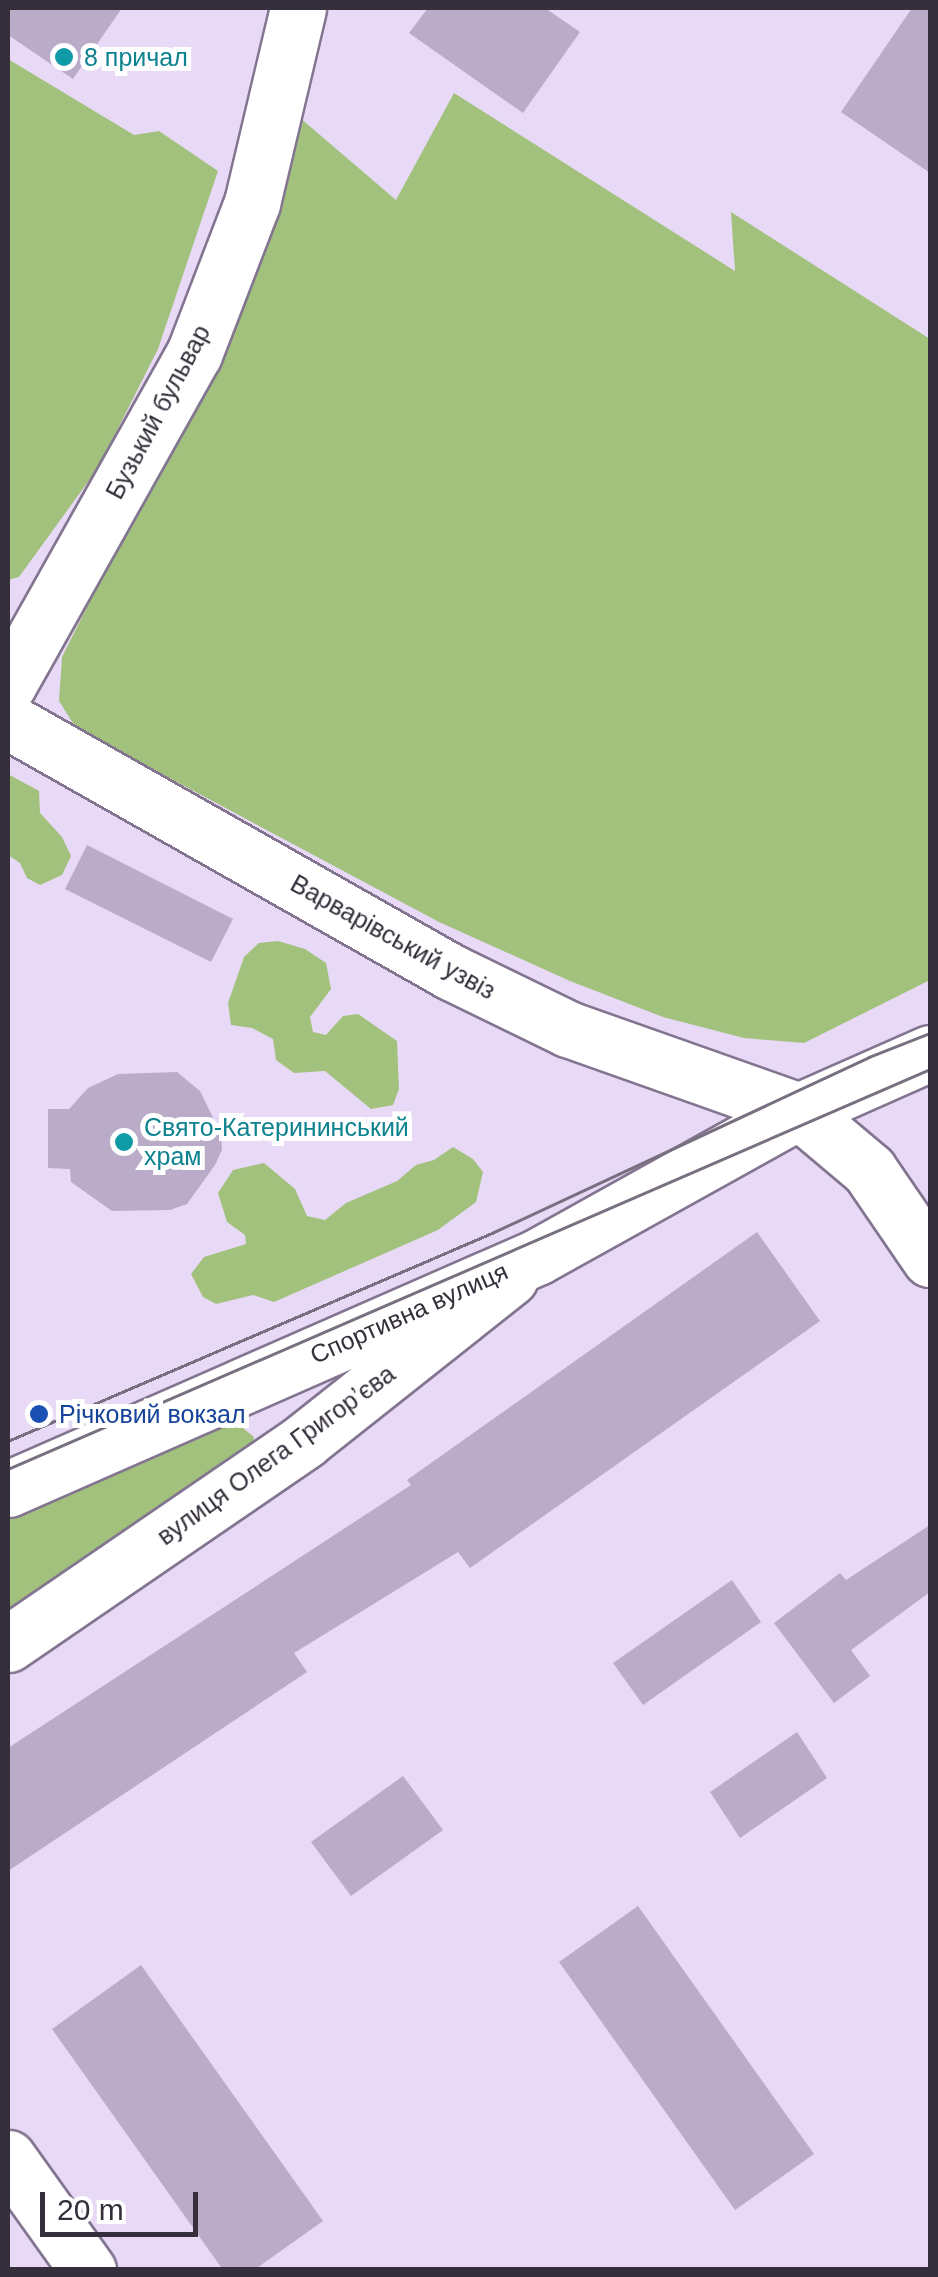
<!DOCTYPE html>
<html>
<head>
<meta charset="utf-8">
<style>
	body { margin:0 }
	#map { position:relative; width:938px; height:2277px; overflow:hidden; background:#e8d9f6; font-family:Arial,sans-serif }
	div>[style] { position:absolute }
	.green>* { inset:0; background:#a2c17d }
	.building>* { inset:0; background:#baabc8 }
	.roads { filter:drop-shadow(2px 0 #837590) drop-shadow(-2px 0 #837590) drop-shadow(0 2px #837590) drop-shadow(0 -2px #837590) }
	.street>* { height:55px; margin:-27.5px; padding:0 27.5px; transform-origin:27.5px; border-radius:27.5px; background:#fff }
	.secondary>* { height:55px; margin:-27.5px; padding:0 27.5px; transform-origin:27.5px; border-radius:27.5px; background:#fff }
	.tram>* { height:2.5px; margin:-1.25px; padding:0 1.25px; transform-origin:1.25px; border-radius:1.25px; background:#786f81 }
	.dots>* { width:28px; height:28px; translate:-50% -50%; box-sizing:border-box; border:5px solid #fff; border-radius:50% }
	span { translate:-50% -50%; white-space:nowrap; text-align:center; line-height:1.15; -webkit-text-stroke:10px #fff; paint-order:stroke }
	.culture-label { font-size:25px; color:#0d838f }
	.left { translate:0 -50%; text-align:left }
	.street-label { font-size:25px; color:#352f3b }
	.transit-label { font-size:25px; color:#164399 }
	.frame { position:absolute; inset:0; border:10px solid #352f3b; pointer-events:none }
	.scale { position:absolute; left:40px; top:2192px; width:158px; height:45px; box-sizing:border-box; border:5px solid #352f3b; border-top:0; padding-left:12px; font-size:30px; line-height:35px; white-space:nowrap; color:#352f3b; -webkit-text-stroke:8px #fff; paint-order:stroke }
</style>
</head>
<body>
<div id="map">
	<div class="green">
		<div style="clip-path:polygon(8px 59px,134px 135px,159px 131px,218px 171px,158px 349px,98px 468px,19px 577px,8px 580px)"></div>
		<div style="clip-path:polygon(454px 93px,735px 271px,731px 212px,930px 339px,930px 980px,804px 1043px,744px 1038px,663px 1017px,570px 981px,439px 922px,76px 728px,59px 701px,62px 657px,208px 365px,299px 117px,396px 200px)"></div>
		<div style="clip-path:polygon(8px 774px,39px 791px,40px 813px,62px 837px,71px 856px,62px 875px,40px 885px,27px 878px,20px 863px,8px 855px)"></div>
		<div style="clip-path:polygon(278px 941px,305px 949px,326px 963px,331px 989px,310px 1017px,313px 1032px,326px 1035px,343px 1016px,358px 1014px,397px 1041px,399px 1089px,393px 1105px,371px 1109px,325px 1071px,294px 1073px,276px 1060px,273px 1039px,252px 1028px,231px 1025px,228px 1003px,244px 957px,259px 943px)"></div>
		<div style="clip-path:polygon(453px 1147px,473px 1159px,483px 1172px,476px 1202px,438px 1230px,274px 1302px,253px 1295px,216px 1304px,203px 1297px,191px 1274px,204px 1257px,246px 1244px,245px 1235px,227px 1222px,218px 1193px,233px 1170px,264px 1163px,295px 1189px,307px 1216px,325px 1220px,346px 1203px,397px 1181px,416px 1165px,434px 1160px)"></div>
		<div style="clip-path:polygon(239px 1425px,254px 1437px,251px 1455px,8px 1624px,8px 1519px,224px 1426px)"></div>
	</div>
	<div class="building">
		<div style="clip-path:polygon(8px 8px,122px 8px,73px 79px,8px 35px)"></div>
		<div style="clip-path:polygon(428px 8px,545px 8px,580px 32px,523px 113px,409px 33px)"></div>
		<div style="clip-path:polygon(912px 8px,930px 8px,930px 173px,841px 112px)"></div>
		<div style="clip-path:polygon(87px 845px,233px 919px,211px 962px,65px 889px)"></div>
		<div style="clip-path:polygon(177px 1072px,200px 1091px,221px 1134px,222px 1150px,215px 1165px,187px 1204px,170px 1210px,112px 1211px,71px 1182px,70px 1169px,48px 1168px,48px 1109px,69px 1109px,88px 1088px,118px 1074px)"></div>
		<div style="clip-path:polygon(757px 1232px,820px 1321px,470px 1568px,458px 1552px,294px 1653px,307px 1672px,8px 1871px,8px 1748px,411px 1485px,407px 1480px)"></div>
		<div style="clip-path:polygon(930px 1525px,930px 1592px,851px 1650px,870px 1676px,834px 1703px,774px 1623px,840px 1573px,846px 1580px)"></div>
		<div style="clip-path:polygon(732px 1580px,761px 1622px,643px 1705px,613px 1663px)"></div>
		<div style="clip-path:polygon(797px 1732px,827px 1778px,740px 1838px,710px 1792px)"></div>
		<div style="clip-path:polygon(403px 1776px,443px 1830px,351px 1896px,311px 1842px)"></div>
		<div style="clip-path:polygon(638px 1906px,814px 2154px,735px 2210px,559px 1962px)"></div>
		<div style="clip-path:polygon(141px 1965px,323px 2221px,254px 2270px,223px 2270px,52px 2029px)"></div>
	</div>
	<div class="roads">
		<div class="street">
			<div style="left:8px;top:685px;width:380px;rotate:-60.7deg"></div>
			<div style="left:194px;top:354px;width:162px;rotate:-69deg"></div>
			<div style="left:252px;top:203px;width:200px;rotate:-76.7deg"></div>
			<div style="left:8px;top:721px;width:509px;rotate:29.54deg"></div>
			<div style="left:451px;top:972px;width:130px;rotate:26deg"></div>
			<div style="left:568px;top:1029px;width:245px;rotate:19.5deg"></div>
			<div style="left:8px;top:1644px;width:359px;rotate:-34.4deg"></div>
			<div style="left:304px;top:1441px;width:263px;rotate:-38.4deg"></div>
			<div style="left:8px;top:2158px;width:138px;rotate:54.5deg"></div>
		</div>
		<div class="secondary">
			<div style="left:799px;top:1111px;width:92px;rotate:40.1deg"></div>
			<div style="left:869px;top:1170px;width:108px;rotate:55.6deg"></div>
			<div style="left:8px;top:1489px;width:578px;rotate:-23.68deg"></div>
			<div style="left:537px;top:1257px;width:300px;rotate:-29.1deg"></div>
			<div style="left:799px;top:1111px;width:143px;rotate:-23.9deg"></div>
		</div>
	</div>
	<div class="tram">
		<div style="left:8px;top:1441px;width:527px;rotate:-23.26deg"></div>
		<div style="left:492px;top:1233px;width:416px;rotate:-25deg"></div>
		<div style="left:869px;top:1057px;width:66px;rotate:-21.5deg"></div>
		<div style="left:8px;top:1469px;width:1005px;rotate:-23.45deg"></div>
	</div>
	<div class="dots">
		<div style="left:64px;top:57px;background:#0f9aa8"></div>
		<div style="left:124px;top:1142px;background:#0f9aa8"></div>
		<div style="left:39px;top:1414px;background:#1a4fb4"></div>
	</div>
	<div class="culture-label">
		<span class="left" style="left:84px;top:57px">8 причал</span>
		<span class="left" style="left:144px;top:1142px">Свято-Катерининський<br>храм</span>
	</div>
	<div class="street-label">
		<span style="left:158px;top:412px;rotate:-62deg">Бузький бульвар</span>
		<span style="left:393px;top:937px;rotate:29deg">Варварівський узвіз</span>
		<span style="left:409px;top:1313px;rotate:-24deg">Спортивна вулиця</span>
		<span style="left:276px;top:1455px;rotate:-36deg">вулиця Олега Григорʼєва</span>
	</div>
	<div class="transit-label">
		<span class="left" style="left:59px;top:1414px">Річковий вокзал</span>
	</div>
	<div class="frame"></div>
	<div class="scale">20 m</div>
</div>
</body>
</html>
